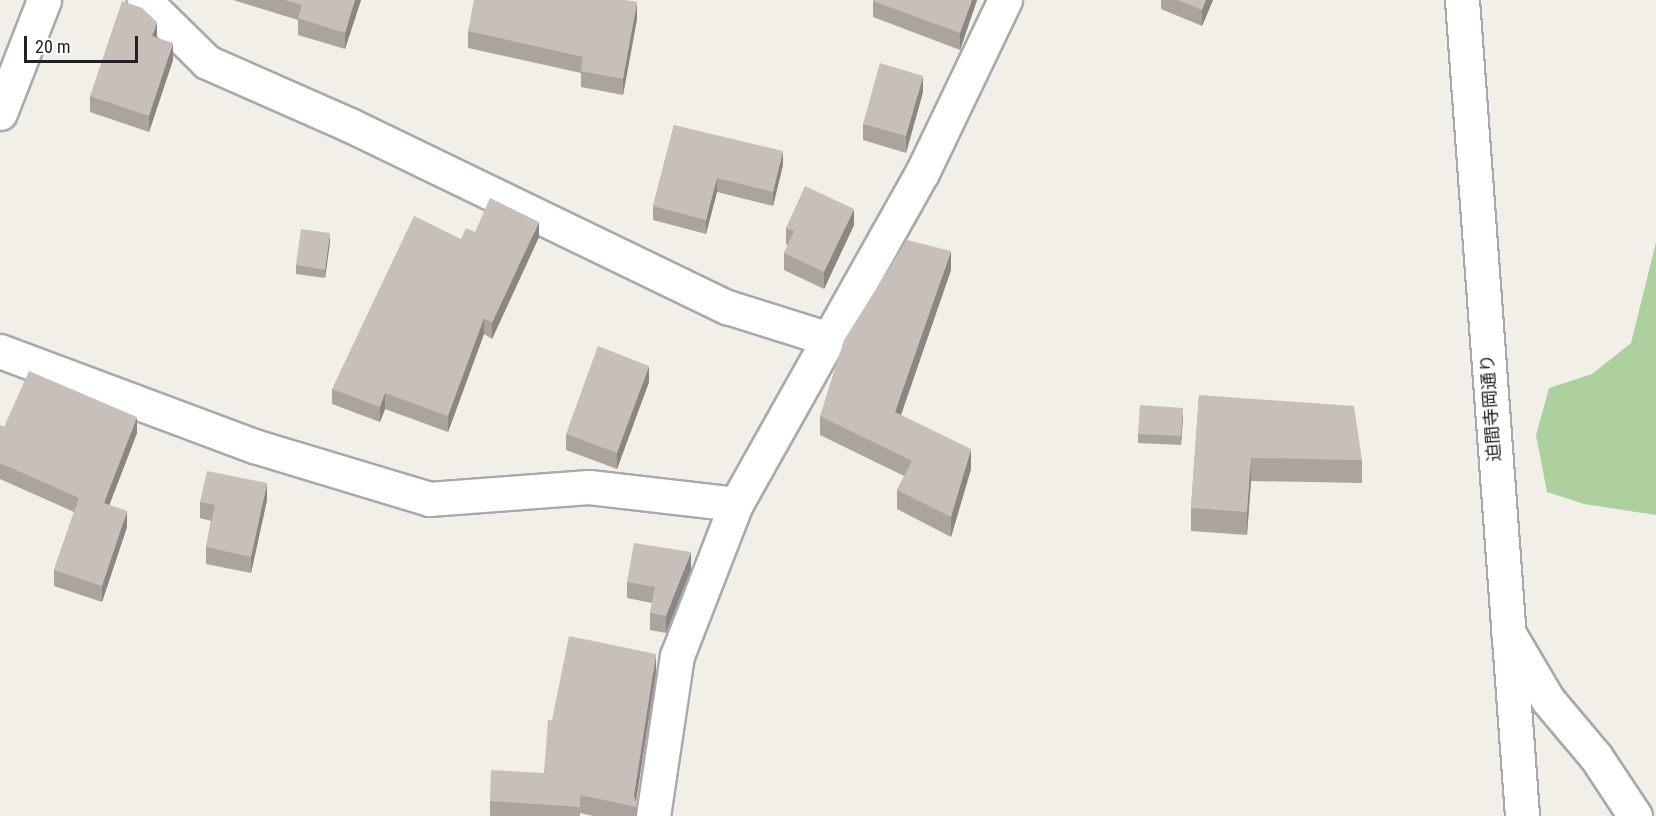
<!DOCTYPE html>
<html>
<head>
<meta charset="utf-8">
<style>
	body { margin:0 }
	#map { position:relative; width:1656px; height:816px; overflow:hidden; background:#f2efe9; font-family:"Roboto Condensed","Noto Sans JP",sans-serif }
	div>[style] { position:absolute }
	.forest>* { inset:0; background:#add19e }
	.roads { filter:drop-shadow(2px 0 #a9a9a9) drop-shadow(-2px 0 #a9a9a9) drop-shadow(0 2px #a9a9a9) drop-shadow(0 -2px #a9a9a9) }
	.minor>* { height:33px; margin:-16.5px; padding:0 16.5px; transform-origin:16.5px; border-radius:16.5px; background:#fff }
	.tertiary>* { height:33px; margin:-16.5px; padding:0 16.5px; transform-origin:16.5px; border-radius:16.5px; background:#fff }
	.wall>* { inset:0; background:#aba49e }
	.shaded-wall>* { inset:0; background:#8b8681 }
	.building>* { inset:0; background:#c7bfb8 }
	span { translate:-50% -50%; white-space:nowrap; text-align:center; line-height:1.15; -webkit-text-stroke:6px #fff; paint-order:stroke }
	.street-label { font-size:18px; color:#222 }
	.scale { position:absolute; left:24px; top:36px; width:114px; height:27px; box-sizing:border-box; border:3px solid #222; border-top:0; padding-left:8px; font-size:18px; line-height:21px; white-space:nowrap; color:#222; -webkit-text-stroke:4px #fff; paint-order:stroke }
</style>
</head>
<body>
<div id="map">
	<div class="forest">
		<div style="clip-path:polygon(1656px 242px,1656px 515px,1584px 504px,1547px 492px,1536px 435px,1549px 388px,1592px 374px,1631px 343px)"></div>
	</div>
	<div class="roads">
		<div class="minor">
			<div style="left:144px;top:0;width:88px;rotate:44.5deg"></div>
			<div style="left:207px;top:62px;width:156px;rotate:23.8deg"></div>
			<div style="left:350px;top:125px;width:419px;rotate:25.8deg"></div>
			<div style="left:727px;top:307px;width:107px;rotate:17.4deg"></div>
			<div style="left:0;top:113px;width:121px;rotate:-68.7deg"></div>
			<div style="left:0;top:351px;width:271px;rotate:20.5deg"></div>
			<div style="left:254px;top:446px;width:183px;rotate:16.8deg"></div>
			<div style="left:429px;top:499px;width:160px;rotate:-4.3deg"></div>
			<div style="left:589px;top:487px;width:148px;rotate:6.6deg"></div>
			<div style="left:1508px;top:632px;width:79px;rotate:59.5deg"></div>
			<div style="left:1548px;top:700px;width:75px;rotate:49.9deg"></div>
			<div style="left:1596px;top:757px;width:71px;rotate:56.5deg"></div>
			<div style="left:653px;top:816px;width:162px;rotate:-81.5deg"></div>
			<div style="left:677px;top:656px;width:163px;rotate:-68.8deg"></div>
			<div style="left:736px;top:504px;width:380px;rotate:-60.7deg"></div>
			<div style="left:922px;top:173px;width:192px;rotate:-64.4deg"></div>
		</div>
		<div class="tertiary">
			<div style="left:1462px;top:0;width:818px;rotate:85.79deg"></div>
		</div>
	</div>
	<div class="wall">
		<div style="clip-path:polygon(233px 0,361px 0,345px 49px,298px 35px,298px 20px)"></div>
		<div style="clip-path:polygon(977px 0,960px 50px,873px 17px,873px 1px)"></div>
		<div style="clip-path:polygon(1161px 0,1213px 0,1202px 26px,1161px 9px)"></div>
		<div style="clip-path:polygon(628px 1px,637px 19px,623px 95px,581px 87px,581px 73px,468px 48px,468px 31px)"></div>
		<div style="clip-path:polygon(157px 38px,173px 60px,149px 132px,90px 112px,90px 96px)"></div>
		<div style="clip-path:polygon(923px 92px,906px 153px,863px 140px,863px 124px)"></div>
		<div style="clip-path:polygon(674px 125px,783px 165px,773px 206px,717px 192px,706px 234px,653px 220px,653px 206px)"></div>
		<div style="clip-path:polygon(854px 225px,824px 289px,784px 270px,784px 253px,788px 245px,786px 244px,786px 228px)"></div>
		<div style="clip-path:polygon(539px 237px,492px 339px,484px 334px,448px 432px,385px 409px,380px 422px,332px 404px,332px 389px,461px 239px)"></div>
		<div style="clip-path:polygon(330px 242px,325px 278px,296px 274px,296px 265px)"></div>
		<div style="clip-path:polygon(951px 270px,901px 415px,971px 469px,951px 537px,897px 509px,897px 490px,904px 476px,820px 435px,820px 416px)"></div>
		<div style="clip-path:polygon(649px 382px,617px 469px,566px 450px,566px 434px)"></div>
		<div style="clip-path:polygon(1199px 395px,1362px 460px,1362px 483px,1251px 481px,1247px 535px,1191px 531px,1191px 508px)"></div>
		<div style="clip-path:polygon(1183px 416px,1181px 445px,1138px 443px,1138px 434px)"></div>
		<div style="clip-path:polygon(0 425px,4px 427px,137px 433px,109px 505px,127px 527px,102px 602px,54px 586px,54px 570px,74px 512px,0 479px)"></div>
		<div style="clip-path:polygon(267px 500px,251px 573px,206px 564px,206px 547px,211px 521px,200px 518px,200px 502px)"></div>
		<div style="clip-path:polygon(691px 569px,666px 633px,650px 630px,650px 613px,652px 603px,627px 598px,627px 582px)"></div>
		<div style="clip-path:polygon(656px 672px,636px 802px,637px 807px,637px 816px,593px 816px,580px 813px,580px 816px,490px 816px,490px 801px,544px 773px,552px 720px)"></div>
	</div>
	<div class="shaded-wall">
		<div style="clip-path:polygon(355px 0,361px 0,345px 49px,345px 33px)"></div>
		<div style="clip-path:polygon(972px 0,977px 0,960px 50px,960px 33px)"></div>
		<div style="clip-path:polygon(1206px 0,1213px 0,1202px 26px,1202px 10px)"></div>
		<div style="clip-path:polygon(637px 2px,637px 19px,623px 95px,623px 79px)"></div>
		<div style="clip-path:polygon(157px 22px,157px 39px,152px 36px)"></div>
		<div style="clip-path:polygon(173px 43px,173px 60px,149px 132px,149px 116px)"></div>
		<div style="clip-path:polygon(923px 76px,923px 92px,906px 153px,906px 136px)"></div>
		<div style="clip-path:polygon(783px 151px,783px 165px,773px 206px,773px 192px)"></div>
		<div style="clip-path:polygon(717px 178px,717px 192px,706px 234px,706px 220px)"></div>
		<div style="clip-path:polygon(854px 209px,854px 225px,824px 289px,824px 272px)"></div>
		<div style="clip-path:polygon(539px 222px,539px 237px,492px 339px,492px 323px)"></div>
		<div style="clip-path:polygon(330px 233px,330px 242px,325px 278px,325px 270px)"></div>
		<div style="clip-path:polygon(951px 251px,951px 270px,895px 432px,895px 412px)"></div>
		<div style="clip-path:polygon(484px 318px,484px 334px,448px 432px,448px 416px)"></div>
		<div style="clip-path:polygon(649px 366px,649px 382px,617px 469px,617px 453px)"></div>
		<div style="clip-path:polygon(385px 393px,385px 409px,380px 422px,380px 407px)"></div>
		<div style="clip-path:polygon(1183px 408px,1183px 416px,1181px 445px,1181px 436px)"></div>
		<div style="clip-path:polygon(137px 417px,137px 433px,104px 519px,104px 503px)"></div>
		<div style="clip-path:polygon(971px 449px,971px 469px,951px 537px,951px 517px)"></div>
		<div style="clip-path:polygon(1251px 458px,1251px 481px,1247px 535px,1247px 512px)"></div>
		<div style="clip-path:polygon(267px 483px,267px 500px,251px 573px,251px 557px)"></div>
		<div style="clip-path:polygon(127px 511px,127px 527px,102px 602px,102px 586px)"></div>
		<div style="clip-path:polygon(691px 552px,691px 569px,666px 633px,666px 616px)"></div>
		<div style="clip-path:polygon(656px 654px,656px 672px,635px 807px,634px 795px)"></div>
	</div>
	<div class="building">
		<div style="clip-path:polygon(285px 0,355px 0,345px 33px,298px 18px,302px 5px)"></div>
		<div style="clip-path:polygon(474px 0,625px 0,637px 2px,623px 79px,581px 71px,583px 57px,468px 31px)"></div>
		<div style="clip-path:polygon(873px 0,972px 0,960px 33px,873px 1px)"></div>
		<div style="clip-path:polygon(1178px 0,1206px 0,1202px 10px)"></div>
		<div style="clip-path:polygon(122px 1px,142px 8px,157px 22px,152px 36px,173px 43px,149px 116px,90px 96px)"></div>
		<div style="clip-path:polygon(880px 63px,923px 76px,906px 136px,863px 124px)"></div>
		<div style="clip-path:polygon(674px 125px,783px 151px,773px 192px,717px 178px,706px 220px,653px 206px)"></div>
		<div style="clip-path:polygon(805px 186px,854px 209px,824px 272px,784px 253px,794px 231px,786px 228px)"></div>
		<div style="clip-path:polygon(490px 198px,539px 222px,492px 323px,484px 318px,448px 416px,385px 393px,380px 407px,332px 389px,414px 216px,461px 239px,466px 228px,475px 232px)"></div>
		<div style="clip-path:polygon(301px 229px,330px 233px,325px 270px,296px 265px)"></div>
		<div style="clip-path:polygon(907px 240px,951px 251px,895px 412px,971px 449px,951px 517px,897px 490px,912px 461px,820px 416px,844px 340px)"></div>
		<div style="clip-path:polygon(598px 346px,649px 366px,617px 453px,566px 434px)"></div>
		<div style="clip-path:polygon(29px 371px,137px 417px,104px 503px,127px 511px,102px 586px,54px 570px,79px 498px,0 463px,0 425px,4px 427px)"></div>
		<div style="clip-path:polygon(1199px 395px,1354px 406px,1362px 460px,1251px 458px,1247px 512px,1191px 508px)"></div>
		<div style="clip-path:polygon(1140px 405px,1183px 408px,1181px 436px,1138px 434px)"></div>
		<div style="clip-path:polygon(207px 471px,267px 483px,251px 557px,206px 547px,215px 505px,200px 502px)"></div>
		<div style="clip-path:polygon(634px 543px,691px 552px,666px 616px,650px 613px,655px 587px,627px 582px)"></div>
		<div style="clip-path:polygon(569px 636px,656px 654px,634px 795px,637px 807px,580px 795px,580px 807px,490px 801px,491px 770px,544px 773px,548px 720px,552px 720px)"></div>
	</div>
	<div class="street-label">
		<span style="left:1491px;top:408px;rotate:-94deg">迫間寺岡通り</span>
	</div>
	<div class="scale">20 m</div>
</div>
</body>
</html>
